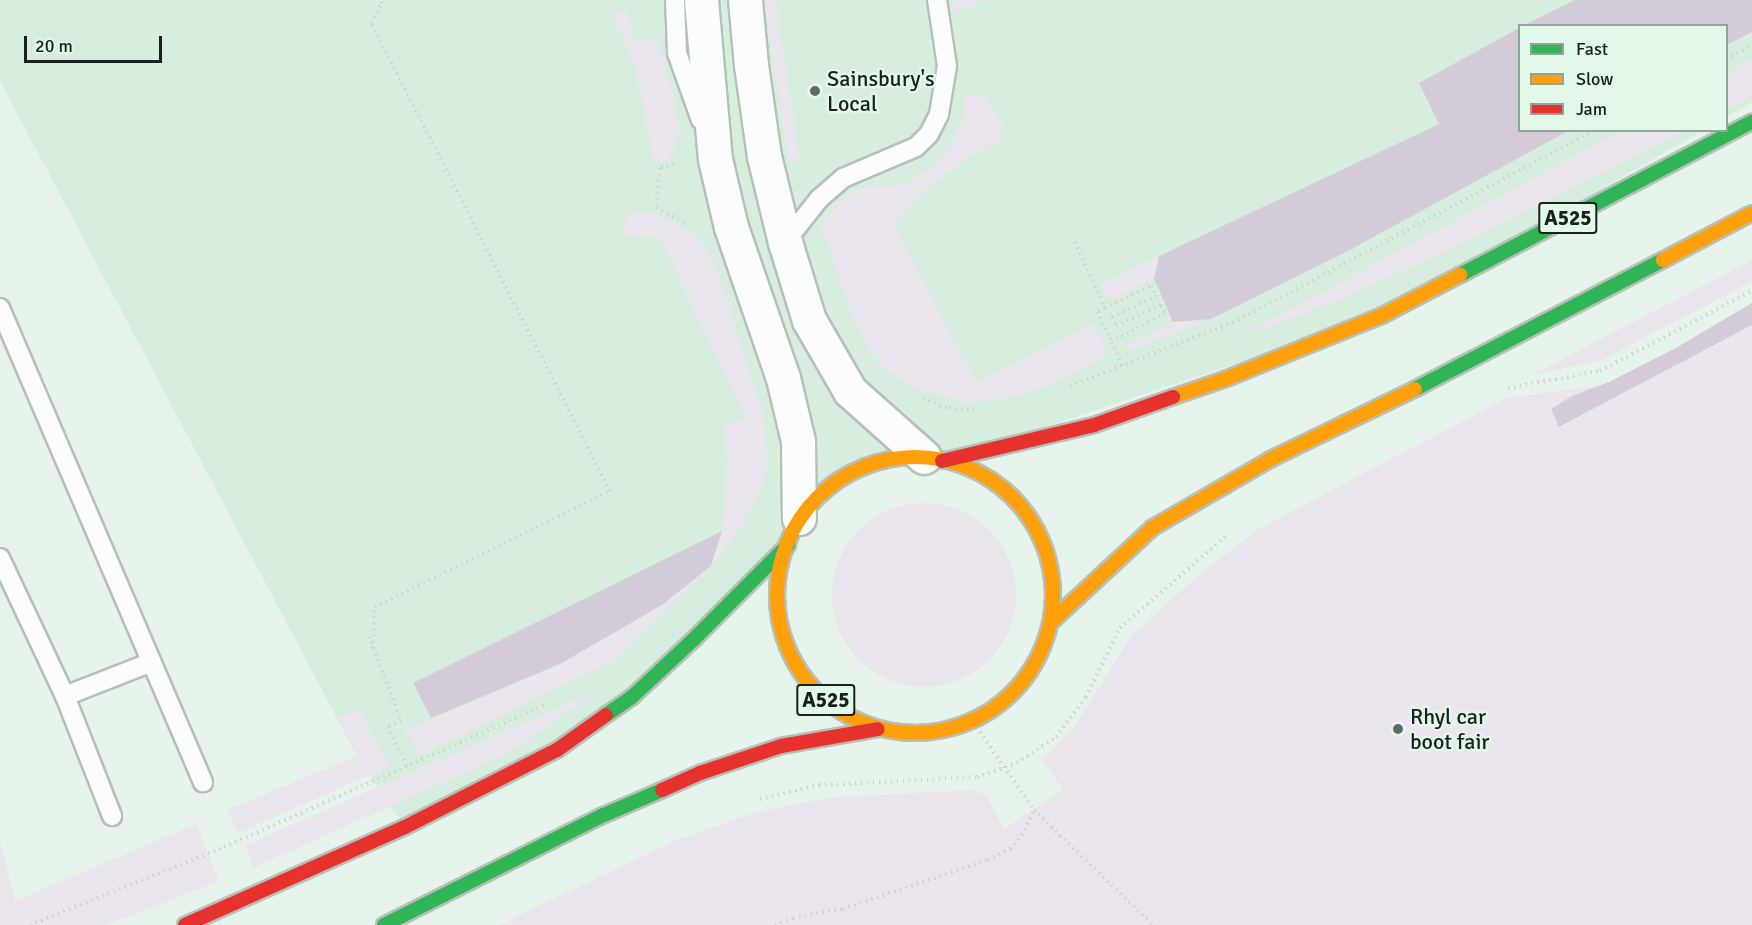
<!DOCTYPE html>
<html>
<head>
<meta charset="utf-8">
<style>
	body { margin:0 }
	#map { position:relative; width:1752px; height:925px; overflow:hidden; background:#e7f4eb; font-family:Signika,sans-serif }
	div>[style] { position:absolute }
	.built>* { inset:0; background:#d7eedf }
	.green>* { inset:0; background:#ebe5ee }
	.round { border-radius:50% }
	.forest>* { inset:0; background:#d3ccd6 }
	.path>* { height:4px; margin-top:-2px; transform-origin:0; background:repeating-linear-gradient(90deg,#ced4d0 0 1.5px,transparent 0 6px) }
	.roads { filter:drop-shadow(2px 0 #b6c0b9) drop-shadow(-2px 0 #b6c0b9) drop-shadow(0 2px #b6c0b9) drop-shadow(0 -2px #b6c0b9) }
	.lane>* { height:18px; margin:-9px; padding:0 9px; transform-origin:9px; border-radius:9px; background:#fbfdfc }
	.street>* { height:33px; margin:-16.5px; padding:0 16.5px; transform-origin:16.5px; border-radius:16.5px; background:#fbfdfc }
	.fast>* { height:14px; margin:-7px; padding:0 7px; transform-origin:7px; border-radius:7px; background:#30b455 }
	.slow>* { height:14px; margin:-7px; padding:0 7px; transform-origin:7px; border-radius:7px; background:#ff9f0a }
	.slow>.ring { margin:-7px; padding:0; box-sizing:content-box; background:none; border:14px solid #ff9f0a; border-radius:50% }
	.jam>* { height:14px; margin:-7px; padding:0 7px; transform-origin:7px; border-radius:7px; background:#e5322d }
	.dots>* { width:16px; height:16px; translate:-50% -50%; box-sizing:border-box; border:3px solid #e2f9ea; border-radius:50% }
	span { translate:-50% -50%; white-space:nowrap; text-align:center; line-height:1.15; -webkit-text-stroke:5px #e2f9ea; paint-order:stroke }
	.shield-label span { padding:2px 4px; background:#e2f9ea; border:2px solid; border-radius:4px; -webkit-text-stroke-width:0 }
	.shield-label { font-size:21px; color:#19211c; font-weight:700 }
	.poi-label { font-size:22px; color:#19211c }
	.left { translate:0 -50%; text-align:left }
	.legend { position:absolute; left:1518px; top:24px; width:210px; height:108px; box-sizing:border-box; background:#e2f9ea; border:2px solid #92a398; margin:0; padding:8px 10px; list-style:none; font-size:18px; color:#19211c }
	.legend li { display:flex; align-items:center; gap:12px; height:30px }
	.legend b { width:30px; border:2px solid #92a398 }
	.scale { position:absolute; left:24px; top:36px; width:138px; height:27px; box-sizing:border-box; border:3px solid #19211c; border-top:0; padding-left:8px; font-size:18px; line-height:21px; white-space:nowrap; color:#19211c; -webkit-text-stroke:4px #e2f9ea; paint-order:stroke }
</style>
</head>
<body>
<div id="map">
	<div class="built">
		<div style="clip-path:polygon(0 0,1752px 0,1752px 102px,1727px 117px,1726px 26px,1520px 26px,1520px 130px,1702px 131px,1383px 315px,942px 461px,876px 462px,833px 483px,780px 562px,632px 697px,405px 827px,357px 756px,0 81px)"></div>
	</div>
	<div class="green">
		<div style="clip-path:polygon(764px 0,775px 0,799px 155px,795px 162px,789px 162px)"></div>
		<div style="clip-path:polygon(953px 0,984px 0,955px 14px)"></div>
		<div style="clip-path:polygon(627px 8px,633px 42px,657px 40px,673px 95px,679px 129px,669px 158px,660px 164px,652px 160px,650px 137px,635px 64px,612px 15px)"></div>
		<div style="clip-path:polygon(1752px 59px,1752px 96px,1727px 109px,1727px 73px)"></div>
		<div style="clip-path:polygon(966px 95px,987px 98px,1002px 124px,999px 140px,974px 154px,919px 194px,894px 224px,976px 383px,1093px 324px,1109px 354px,1060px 381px,1033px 391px,1006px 398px,967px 403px,910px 386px,888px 370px,872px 353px,853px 319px,822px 225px,842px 201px,856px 190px,870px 186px,890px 187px,912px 181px,937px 162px,951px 147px,963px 118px)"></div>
		<div style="clip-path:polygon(1620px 131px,1685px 131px,1474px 238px,1337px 301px,1238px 338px)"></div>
		<div style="clip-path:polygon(648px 212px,676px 223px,695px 235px,714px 260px,765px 421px,767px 465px,763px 485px,738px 531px,711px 566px,612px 662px,419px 755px,406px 730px,560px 664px,711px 566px,722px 531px,728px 457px,723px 424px,747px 420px,660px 238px,623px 236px,628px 214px)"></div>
		<div style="clip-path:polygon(1159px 256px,1154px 279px,1110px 300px,1100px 284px)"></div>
		<div style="clip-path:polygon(1752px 260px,1752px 281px,1602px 360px,1532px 375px)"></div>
		<div style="clip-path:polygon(1211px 319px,1130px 351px,1126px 345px,1173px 322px)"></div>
		<div style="clip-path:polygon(1752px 325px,1752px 925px,499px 925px,672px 842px,750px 814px,804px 802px,840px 797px,972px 790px,986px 795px,1004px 829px,1063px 790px,1042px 759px,1074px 727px,1132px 635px,1200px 574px,1258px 529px,1507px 398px,1598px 386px,1572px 396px,1552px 409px,1560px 427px)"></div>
		<div class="round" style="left:832px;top:503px;width:184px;height:184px"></div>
		<div style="clip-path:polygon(599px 690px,509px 753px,253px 868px,246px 845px)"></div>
		<div style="clip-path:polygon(359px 710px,390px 766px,238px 833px,227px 810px,357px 756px,339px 719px)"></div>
		<div style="clip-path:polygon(196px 824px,219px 881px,106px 925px,0 925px,0 841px,15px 901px)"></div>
	</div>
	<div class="forest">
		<div style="clip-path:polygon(1575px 0,1752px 0,1752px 32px,1727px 45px,1726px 26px,1524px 25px)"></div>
		<div style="clip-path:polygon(1519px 28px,1520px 130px,1568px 131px,1346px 252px,1211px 319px,1173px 322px,1154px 279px,1159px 256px,1439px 124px,1419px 83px)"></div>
		<div style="clip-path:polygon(1752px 303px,1752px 325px,1559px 427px,1551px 409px,1572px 396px,1609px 382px,1674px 349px)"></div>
		<div style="clip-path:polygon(722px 531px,711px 566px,662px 605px,560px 664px,431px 718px,413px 683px)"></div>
	</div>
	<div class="path">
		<div style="left:1726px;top:59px;width:30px;rotate:-28deg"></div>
		<div style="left:674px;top:164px;width:16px;rotate:165deg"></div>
		<div style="left:659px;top:168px;width:40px;rotate:94.3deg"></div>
		<div style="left:656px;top:208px;width:36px;rotate:27deg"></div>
		<div style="left:1075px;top:242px;width:72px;rotate:65.6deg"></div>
		<div style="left:1105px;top:308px;width:51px;rotate:-25.6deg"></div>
		<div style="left:1151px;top:286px;width:12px;rotate:59deg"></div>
		<div style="left:1157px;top:296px;width:50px;rotate:155deg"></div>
		<div style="left:1112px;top:317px;width:10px;rotate:66deg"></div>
		<div style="left:1116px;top:326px;width:50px;rotate:-25deg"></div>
		<div style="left:1161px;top:305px;width:9px;rotate:63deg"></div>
		<div style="left:1165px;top:313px;width:60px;rotate:151.3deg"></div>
		<div style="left:1112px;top:342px;width:26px;rotate:67deg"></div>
		<div style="left:1105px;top:308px;width:9px;rotate:153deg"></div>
		<div style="left:1097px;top:312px;width:34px;rotate:63deg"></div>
		<div style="left:1070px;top:386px;width:180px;rotate:-21.4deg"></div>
		<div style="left:1238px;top:320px;width:404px;rotate:-28deg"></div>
		<div style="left:1508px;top:388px;width:94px;rotate:-10.5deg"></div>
		<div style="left:1600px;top:371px;width:172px;rotate:-27.8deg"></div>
		<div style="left:923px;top:398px;width:28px;rotate:23deg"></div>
		<div style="left:949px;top:409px;width:25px;rotate:2deg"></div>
		<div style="left:369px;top:637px;width:89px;rotate:68.9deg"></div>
		<div style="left:401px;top:720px;width:16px;rotate:153deg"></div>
		<div style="left:387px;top:727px;width:44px;rotate:62.9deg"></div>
		<div style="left:373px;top:648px;width:41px;rotate:-87.2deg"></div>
		<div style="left:375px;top:607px;width:262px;rotate:-26.3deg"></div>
		<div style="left:610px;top:491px;width:525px;rotate:-117.05deg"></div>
		<div style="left:371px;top:23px;width:23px;rotate:-61deg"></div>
		<div style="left:382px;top:3px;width:4px;rotate:-124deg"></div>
		<div style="left:973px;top:722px;width:107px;rotate:55.3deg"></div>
		<div style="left:1034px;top:810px;width:165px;rotate:44deg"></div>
		<div style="left:760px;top:799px;width:61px;rotate:-13.3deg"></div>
		<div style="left:819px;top:785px;width:158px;rotate:-2.9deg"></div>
		<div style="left:977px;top:777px;width:42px;rotate:-19.3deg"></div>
		<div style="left:1017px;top:763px;width:47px;rotate:-33.7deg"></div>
		<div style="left:1056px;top:737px;width:50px;rotate:-53.1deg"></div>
		<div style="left:1086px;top:697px;width:77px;rotate:-63.8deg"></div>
		<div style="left:1120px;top:628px;width:143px;rotate:-41deg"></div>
		<div style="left:30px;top:925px;width:209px;rotate:-21.9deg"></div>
		<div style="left:224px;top:847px;width:352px;rotate:-23.9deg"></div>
		<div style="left:775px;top:925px;width:19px;rotate:-21deg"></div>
		<div style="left:793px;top:918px;width:51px;rotate:-10.2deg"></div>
		<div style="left:843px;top:909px;width:153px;rotate:-18.7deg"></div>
		<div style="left:988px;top:860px;width:25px;rotate:-27deg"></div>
		<div style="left:1010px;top:849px;width:18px;rotate:-49deg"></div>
		<div style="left:1022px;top:835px;width:28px;rotate:-64deg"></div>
	</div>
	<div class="roads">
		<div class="lane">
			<div style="left:675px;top:0;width:53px;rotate:87.8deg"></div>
			<div style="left:677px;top:53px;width:71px;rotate:70.3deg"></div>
			<div style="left:785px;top:242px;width:55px;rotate:-51.7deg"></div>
			<div style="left:819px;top:199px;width:32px;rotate:-41deg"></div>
			<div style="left:843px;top:178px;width:79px;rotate:-23deg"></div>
			<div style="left:916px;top:147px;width:18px;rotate:-45deg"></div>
			<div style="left:929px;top:134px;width:22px;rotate:-63deg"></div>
			<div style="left:939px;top:114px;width:49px;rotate:-80.5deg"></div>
			<div style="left:947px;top:66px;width:67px;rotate:-98.6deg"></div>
			<div style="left:0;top:308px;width:516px;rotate:66.82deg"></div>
			<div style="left:0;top:558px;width:153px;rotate:64.8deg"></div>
			<div style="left:65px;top:696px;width:129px;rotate:68.6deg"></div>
			<div style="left:65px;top:696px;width:93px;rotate:-21.3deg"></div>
		</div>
		<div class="street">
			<div style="left:701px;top:0;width:160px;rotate:85deg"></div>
			<div style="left:715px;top:159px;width:70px;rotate:76.8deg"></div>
			<div style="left:731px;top:227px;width:160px;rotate:71deg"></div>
			<div style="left:783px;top:378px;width:65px;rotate:76.6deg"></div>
			<div style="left:798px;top:441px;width:77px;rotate:89.3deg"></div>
			<div style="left:745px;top:0;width:65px;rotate:84.7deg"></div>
			<div style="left:751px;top:65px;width:92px;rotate:81.9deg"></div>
			<div style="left:764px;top:156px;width:89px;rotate:76.3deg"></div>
			<div style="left:785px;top:242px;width:82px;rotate:72.9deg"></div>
			<div style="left:809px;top:320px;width:82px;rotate:60deg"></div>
			<div style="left:850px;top:391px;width:99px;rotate:41.7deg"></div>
		</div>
		<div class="fast">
			<div style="left:1460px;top:275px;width:330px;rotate:-27.7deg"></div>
			<div style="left:1415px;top:389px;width:280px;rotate:-27.5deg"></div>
			<div style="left:606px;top:715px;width:32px;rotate:-35deg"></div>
			<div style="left:632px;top:697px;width:85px;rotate:-43.1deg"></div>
			<div style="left:694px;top:639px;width:133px;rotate:-45deg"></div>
			<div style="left:384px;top:925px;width:246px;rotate:-26.6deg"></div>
			<div style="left:604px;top:815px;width:63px;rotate:-23.3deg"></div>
		</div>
		<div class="slow">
			<div style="left:1663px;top:260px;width:101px;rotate:-27.8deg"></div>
			<div style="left:1173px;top:397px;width:58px;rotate:-19.1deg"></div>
			<div style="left:1228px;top:378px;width:167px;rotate:-22.1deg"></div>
			<div style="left:1383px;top:315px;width:87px;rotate:-27.5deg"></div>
			<div class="ring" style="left:777px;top:457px;width:262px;height:262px"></div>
			<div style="left:1051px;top:622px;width:138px;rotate:-42.9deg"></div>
			<div style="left:1152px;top:528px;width:138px;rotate:-30.1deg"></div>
			<div style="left:1271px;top:459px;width:160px;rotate:-25.9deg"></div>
		</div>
		<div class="jam">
			<div style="left:942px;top:461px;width:156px;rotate:-13.3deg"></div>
			<div style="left:1094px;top:425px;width:84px;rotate:-19.5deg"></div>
			<div style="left:662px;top:790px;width:42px;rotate:-24.1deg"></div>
			<div style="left:700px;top:773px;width:85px;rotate:-18.4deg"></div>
			<div style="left:781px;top:746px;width:98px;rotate:-9.9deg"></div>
			<div style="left:185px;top:925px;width:241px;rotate:-24deg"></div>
			<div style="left:405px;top:827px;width:170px;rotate:-26.9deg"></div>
			<div style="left:557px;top:750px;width:60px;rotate:-35.5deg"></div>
		</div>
	</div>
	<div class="dots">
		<div style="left:815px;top:91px;background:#616b64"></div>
		<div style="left:1398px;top:729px;background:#616b64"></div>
	</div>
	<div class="shield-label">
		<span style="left:1568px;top:218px">A525</span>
		<span style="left:826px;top:700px">A525</span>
	</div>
	<div class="poi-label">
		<span class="left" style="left:827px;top:91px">Sainsbury's<br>Local</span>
		<span class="left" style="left:1410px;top:729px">Rhyl car<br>boot fair</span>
	</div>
	<ul class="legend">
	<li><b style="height:8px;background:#30b455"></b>Fast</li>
	<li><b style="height:8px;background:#ff9f0a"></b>Slow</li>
	<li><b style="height:8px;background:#e5322d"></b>Jam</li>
	</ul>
	<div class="scale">20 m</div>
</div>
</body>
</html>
